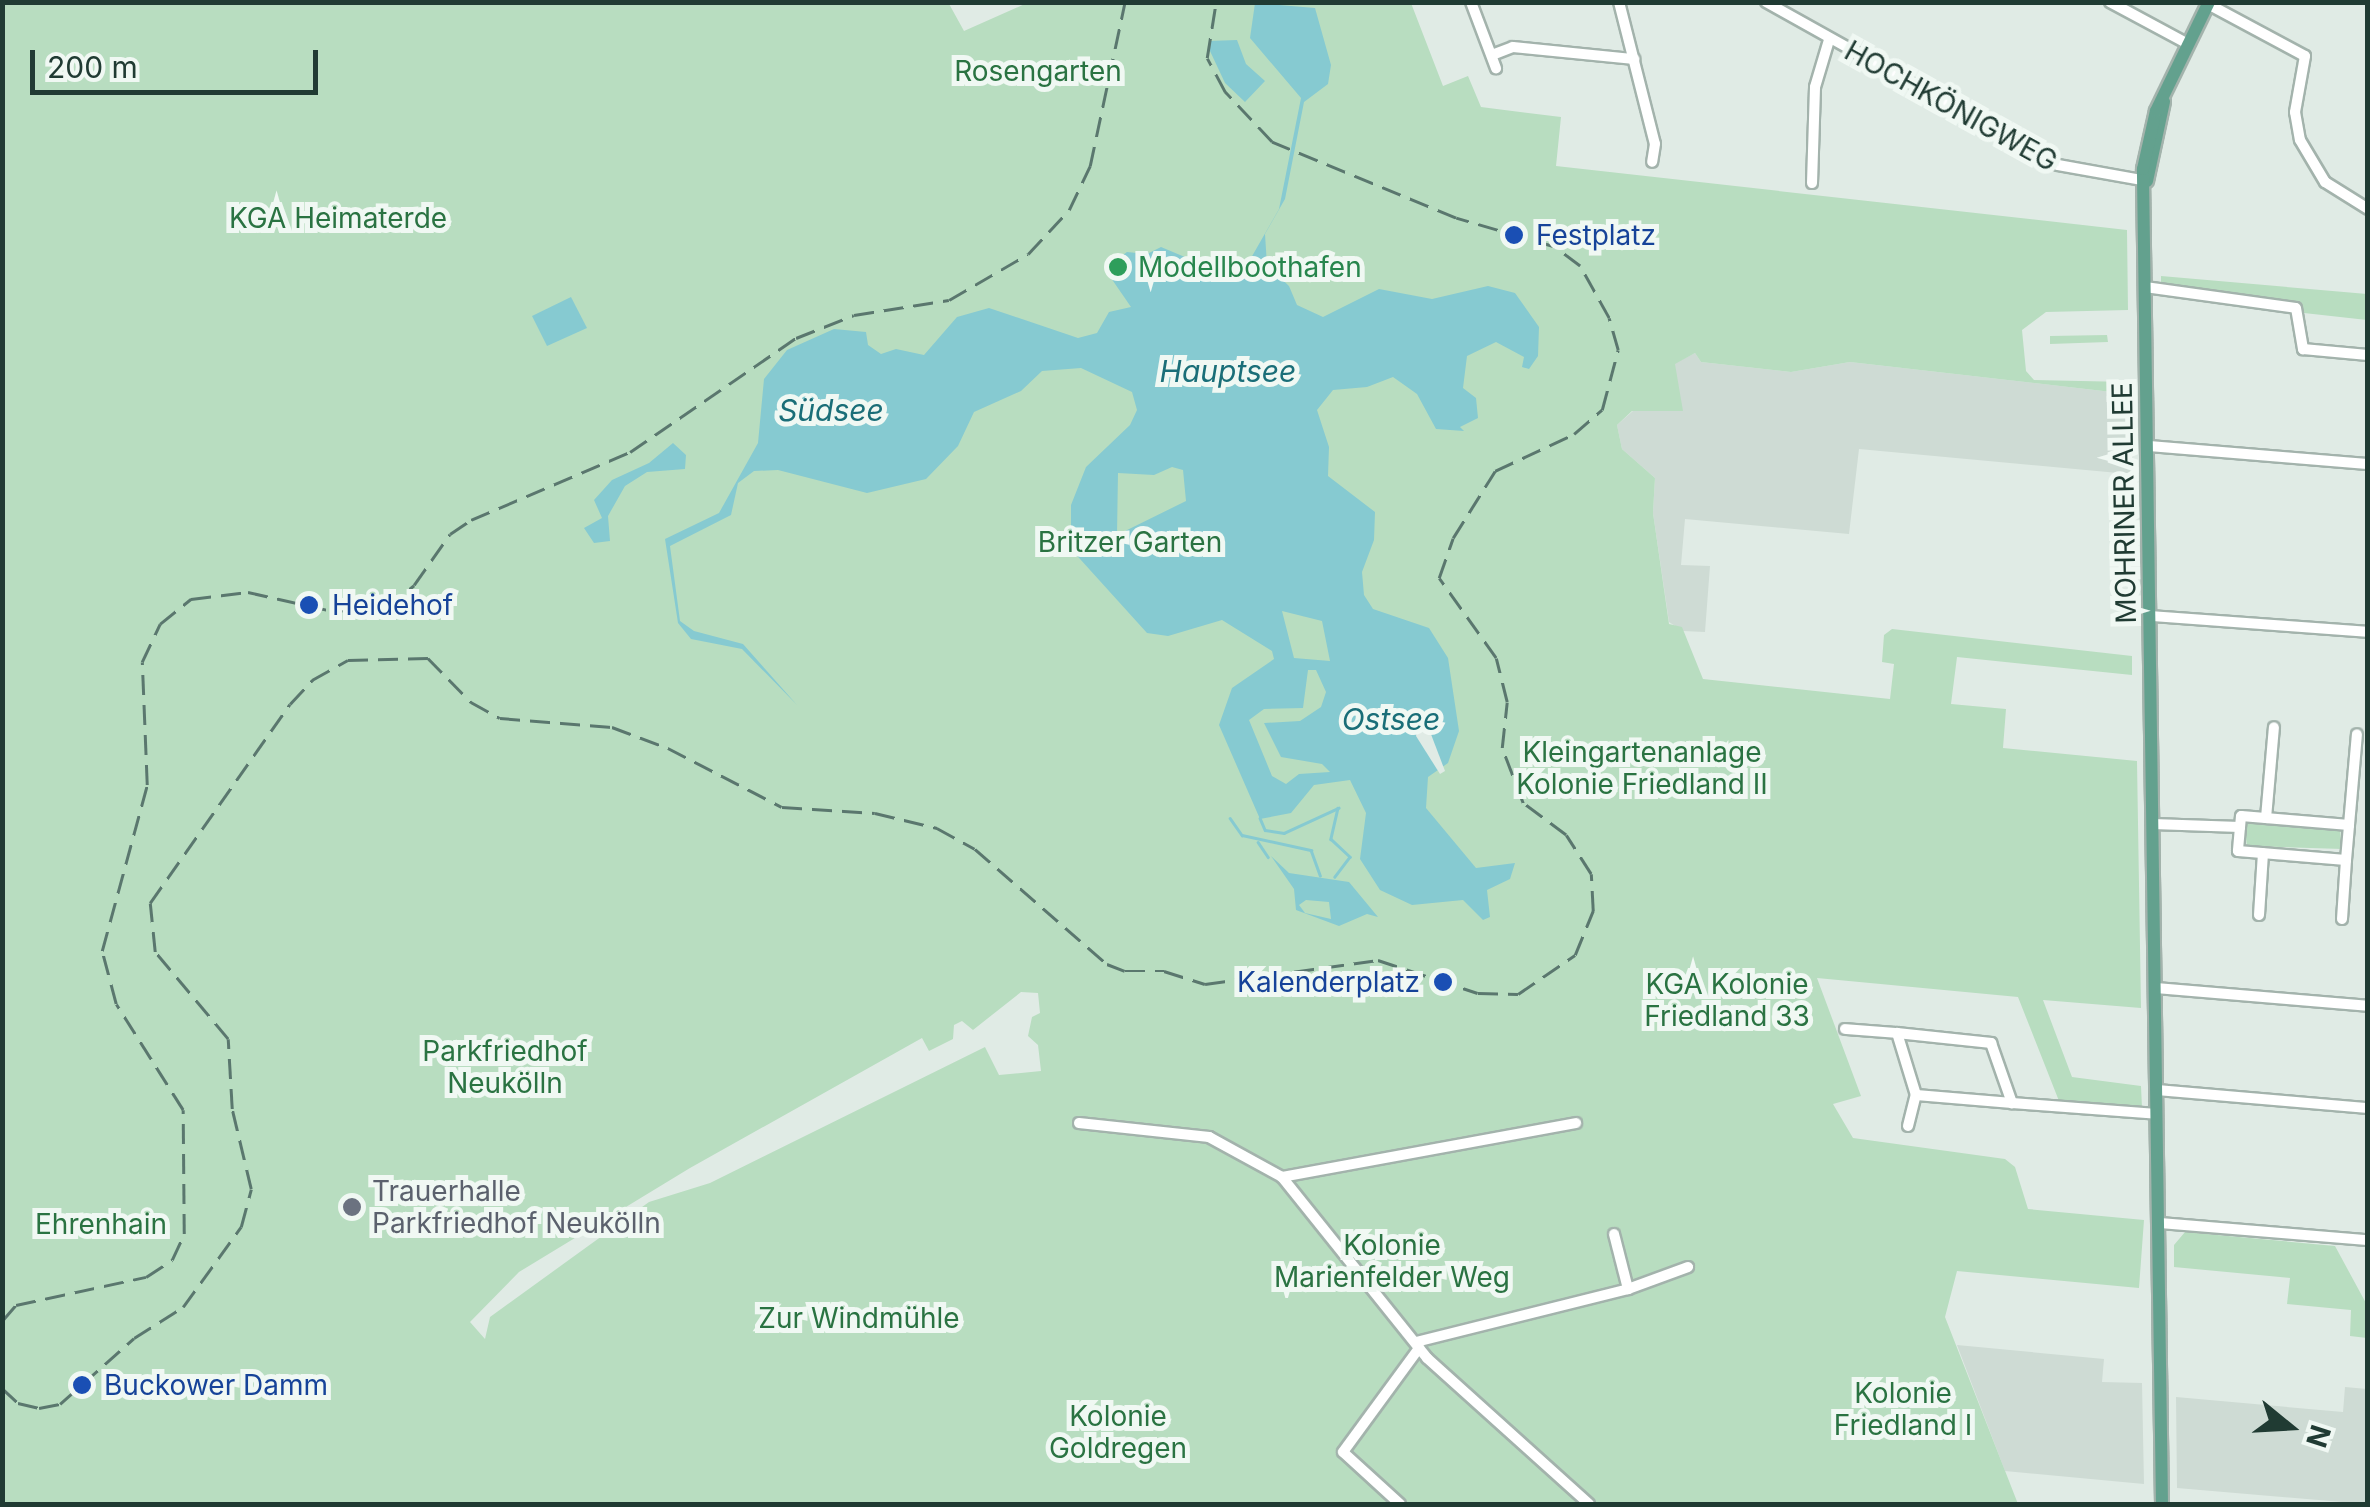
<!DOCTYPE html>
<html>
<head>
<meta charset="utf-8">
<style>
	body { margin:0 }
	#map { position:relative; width:2370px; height:1507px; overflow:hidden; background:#e0ebe5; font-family:Inter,sans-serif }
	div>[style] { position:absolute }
	.built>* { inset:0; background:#cedbd4 }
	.green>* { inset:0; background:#b8ddc0 }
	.water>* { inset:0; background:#86cad1 }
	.pier>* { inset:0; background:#e0ebe5 }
	.stream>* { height:2.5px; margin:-1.25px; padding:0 1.25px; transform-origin:1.25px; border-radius:1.25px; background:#86cad1 }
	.roads { filter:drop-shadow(2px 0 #a3b3ac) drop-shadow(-2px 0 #a3b3ac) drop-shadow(0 2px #a3b3ac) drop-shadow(0 -2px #a3b3ac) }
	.minor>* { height:10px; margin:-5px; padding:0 5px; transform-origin:5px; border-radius:5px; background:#fff }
	.major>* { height:12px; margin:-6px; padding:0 6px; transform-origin:6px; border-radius:6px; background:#63a18e }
	.rail>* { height:2.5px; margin-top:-1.25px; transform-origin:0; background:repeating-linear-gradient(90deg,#5a776e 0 20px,transparent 0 30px) }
	.dots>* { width:28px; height:28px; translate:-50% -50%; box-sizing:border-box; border:5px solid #f0f8f3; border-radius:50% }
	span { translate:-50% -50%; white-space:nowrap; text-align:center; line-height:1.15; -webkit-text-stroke:10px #f0f8f3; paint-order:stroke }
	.park-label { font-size:28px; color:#2a7342 }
	.street-label { font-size:28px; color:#203b33 }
	.transit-label { font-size:28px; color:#164399 }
	.left { translate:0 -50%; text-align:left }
	.right { translate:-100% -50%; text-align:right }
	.leisure-label { font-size:28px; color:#27864d }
	.worship-label { font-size:28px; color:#5b616d }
	.water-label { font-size:30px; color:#1a6e78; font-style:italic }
	.frame { position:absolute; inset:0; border:5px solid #203b33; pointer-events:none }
	.north { position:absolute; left:2240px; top:1377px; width:100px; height:100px; -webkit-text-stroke:8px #f0f8f3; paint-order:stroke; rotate:108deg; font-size:28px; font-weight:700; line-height:40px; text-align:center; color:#203b33 }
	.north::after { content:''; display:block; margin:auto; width:35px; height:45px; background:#203b33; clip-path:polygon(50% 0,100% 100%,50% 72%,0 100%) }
	.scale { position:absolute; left:30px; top:50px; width:288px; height:45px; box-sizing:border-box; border:5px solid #203b33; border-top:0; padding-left:12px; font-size:30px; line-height:35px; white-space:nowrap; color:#203b33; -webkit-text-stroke:8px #f0f8f3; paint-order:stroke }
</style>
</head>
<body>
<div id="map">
	<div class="built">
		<div style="clip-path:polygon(1695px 353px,1701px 362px,1791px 372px,1850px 362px,2129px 394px,2133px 465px,2129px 474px,1859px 449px,1849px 534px,1685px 519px,1681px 565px,1710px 566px,1705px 632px,1683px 631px,1669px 622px,1653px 513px,1655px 478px,1622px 449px,1617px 425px,1675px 374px,1675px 363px)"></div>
		<div style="clip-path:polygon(1957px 1345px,2104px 1359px,2102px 1382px,2142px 1383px,2144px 1484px,2005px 1471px)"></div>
		<div style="clip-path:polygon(2345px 1387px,2367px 1389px,2366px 1504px,2177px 1488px,2176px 1397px,2343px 1412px)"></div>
	</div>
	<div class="green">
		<div style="clip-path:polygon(evenodd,948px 2px,964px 31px,1027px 3px,1411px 3px,1443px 86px,1468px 76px,1481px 107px,1561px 117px,1556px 166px,2127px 230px,2128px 310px,2046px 312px,2022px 330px,2026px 371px,2034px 380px,2128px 382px,2129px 394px,1850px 362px,1791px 372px,1701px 362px,1695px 353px,1675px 364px,1683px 411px,1632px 411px,1617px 425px,1622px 449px,1655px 478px,1653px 513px,1669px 624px,1682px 627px,1703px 679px,1890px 699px,1894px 664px,1882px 662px,1884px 635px,1892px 629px,2132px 656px,2132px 675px,1957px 657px,1951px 704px,2006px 709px,2003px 748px,2137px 761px,2141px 1008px,2043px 1000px,2072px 1077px,2141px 1086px,2142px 1108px,2059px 1101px,2018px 997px,1817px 978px,1861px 1096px,1833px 1104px,1853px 1138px,2005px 1159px,2015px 1167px,2028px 1209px,2144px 1220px,2139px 1288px,1957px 1271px,1945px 1317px,2018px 1504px,3px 1504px,2px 3px,948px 2px,1021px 992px,1038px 993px,1040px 1013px,1032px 1017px,1028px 1036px,1038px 1045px,1041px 1071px,999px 1075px,985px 1047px,710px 1183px,649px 1202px,490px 1317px,485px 1339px,470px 1322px,519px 1272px,690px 1168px,922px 1038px,929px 1051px,953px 1039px,954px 1025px,962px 1021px,973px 1030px,1021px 992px)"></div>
		<div style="clip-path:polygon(2161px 276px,2367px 294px,2367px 320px,2304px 313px,2295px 303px,2161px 289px)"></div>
		<div style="clip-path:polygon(2107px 335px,2108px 342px,2050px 344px,2050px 336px)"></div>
		<div style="clip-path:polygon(2250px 821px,2340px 829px,2342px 849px,2247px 846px,2244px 825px)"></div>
		<div style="clip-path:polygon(2185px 1232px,2335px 1246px,2367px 1305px,2367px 1338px,2350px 1336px,2351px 1310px,2287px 1304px,2290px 1278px,2174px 1267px,2174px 1245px)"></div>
	</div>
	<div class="water">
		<div style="clip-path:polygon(evenodd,1255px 3px,1315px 8px,1331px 65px,1328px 84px,1304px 102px,1285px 199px,1265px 234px,1267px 265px,1289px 286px,1297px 305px,1323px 317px,1379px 289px,1432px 299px,1488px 286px,1515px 293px,1539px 327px,1538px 356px,1529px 369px,1522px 367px,1524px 357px,1496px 342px,1467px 356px,1463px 388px,1476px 398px,1478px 418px,1460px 427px,1464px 431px,1436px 429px,1417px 394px,1393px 377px,1367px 387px,1333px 390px,1317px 410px,1329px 447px,1328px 476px,1375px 512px,1374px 540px,1362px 572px,1364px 595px,1373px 609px,1429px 628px,1448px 658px,1459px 731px,1448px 763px,1428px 777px,1426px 808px,1476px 868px,1515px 863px,1510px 879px,1487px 890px,1490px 917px,1483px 920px,1463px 900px,1412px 905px,1380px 890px,1360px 859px,1366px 813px,1350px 780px,1314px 785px,1291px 813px,1260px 819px,1219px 725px,1232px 688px,1274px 659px,1272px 651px,1222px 620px,1168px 636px,1147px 633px,1071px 549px,1071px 505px,1086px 467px,1130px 425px,1137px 410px,1132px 392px,1081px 368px,1042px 371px,1021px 391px,974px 412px,958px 446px,926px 479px,867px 493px,778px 470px,754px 471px,738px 483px,731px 515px,670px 546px,680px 621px,694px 631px,743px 644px,797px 705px,742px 649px,691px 639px,678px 623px,665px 539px,719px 513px,758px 443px,764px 379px,787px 350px,834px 329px,866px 332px,868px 345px,881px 354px,896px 349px,924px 355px,957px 317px,989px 308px,1078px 338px,1097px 333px,1109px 312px,1131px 307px,1111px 278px,1115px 261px,1127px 252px,1147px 254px,1161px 247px,1223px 273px,1247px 265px,1279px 209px,1301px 98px,1250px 38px,1255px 3px,1172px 467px,1183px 470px,1186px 501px,1117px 535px,1118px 473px,1154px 475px,1172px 467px,1255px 3px,1282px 611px,1322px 621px,1330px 661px,1294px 658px,1282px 611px,1255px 3px,1308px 670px,1316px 670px,1326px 692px,1321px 707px,1300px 721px,1264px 723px,1281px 757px,1322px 764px,1330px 772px,1299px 774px,1286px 784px,1272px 776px,1249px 720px,1264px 709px,1303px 708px,1308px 670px)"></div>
		<div style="clip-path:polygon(1237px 40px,1246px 64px,1265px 81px,1245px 102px,1225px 83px,1210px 51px,1209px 41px)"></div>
		<div style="clip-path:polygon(571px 297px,587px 328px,547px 346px,532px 316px)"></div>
		<div style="clip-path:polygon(673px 443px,686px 455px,685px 469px,647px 472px,625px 486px,608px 516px,610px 541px,594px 543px,584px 528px,602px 518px,594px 500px,612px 480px,649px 463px)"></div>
		<div style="clip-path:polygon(evenodd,1271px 856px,1289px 873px,1349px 882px,1378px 917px,1367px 914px,1339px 926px,1296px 910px,1294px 889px,1271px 856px,1306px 900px,1329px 902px,1331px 919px,1305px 913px,1299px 905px,1306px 900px)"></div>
	</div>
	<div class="pier">
		<div style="clip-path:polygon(1419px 725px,1429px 729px,1445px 771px,1440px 774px,1416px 736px)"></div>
	</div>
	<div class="stream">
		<div style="left:1230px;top:818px;width:21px;rotate:55deg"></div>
		<div style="left:1242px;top:835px;width:71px;rotate:12.3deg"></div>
		<div style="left:1311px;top:850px;width:27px;rotate:70deg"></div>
		<div style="left:1260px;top:818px;width:13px;rotate:67deg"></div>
		<div style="left:1265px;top:830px;width:19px;rotate:9deg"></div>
		<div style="left:1284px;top:833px;width:60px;rotate:-24.8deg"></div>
		<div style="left:1338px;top:808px;width:32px;rotate:103deg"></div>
		<div style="left:1331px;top:839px;width:26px;rotate:43deg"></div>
		<div style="left:1350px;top:857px;width:25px;rotate:127deg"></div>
		<div style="left:1258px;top:842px;width:18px;rotate:56deg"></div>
	</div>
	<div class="roads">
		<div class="minor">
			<div style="left:1471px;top:2px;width:71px;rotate:69.3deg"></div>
			<div style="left:1619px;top:2px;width:146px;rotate:75.8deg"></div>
			<div style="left:1655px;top:144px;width:18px;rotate:99deg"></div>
			<div style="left:1766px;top:2px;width:334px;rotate:29.2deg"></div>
			<div style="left:2058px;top:165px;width:90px;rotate:10.2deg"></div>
			<div style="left:2110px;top:2px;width:89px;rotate:28.3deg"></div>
			<div style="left:2208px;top:4px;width:110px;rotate:28.2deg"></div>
			<div style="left:2305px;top:56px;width:57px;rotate:100.1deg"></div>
			<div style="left:2295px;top:112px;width:28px;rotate:80deg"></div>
			<div style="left:2300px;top:140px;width:49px;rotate:59.2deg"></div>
			<div style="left:2325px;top:182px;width:51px;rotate:32.1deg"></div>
			<div style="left:1492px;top:55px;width:22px;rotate:-21deg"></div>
			<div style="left:1513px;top:47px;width:122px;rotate:5.7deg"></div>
			<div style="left:1812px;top:183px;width:96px;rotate:-88.2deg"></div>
			<div style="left:1815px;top:87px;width:49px;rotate:-73.4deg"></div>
			<div style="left:2145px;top:287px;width:152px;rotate:7.9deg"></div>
			<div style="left:2296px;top:308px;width:42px;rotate:80.3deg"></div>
			<div style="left:2303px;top:349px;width:65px;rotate:5.3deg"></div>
			<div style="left:2148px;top:446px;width:221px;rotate:4.7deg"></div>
			<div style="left:2151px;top:616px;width:218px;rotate:4.2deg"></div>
			<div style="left:2266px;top:818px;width:91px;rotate:-85deg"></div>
			<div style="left:2153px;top:824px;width:87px;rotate:2deg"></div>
			<div style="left:2240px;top:827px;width:24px;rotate:95deg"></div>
			<div style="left:2238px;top:851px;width:108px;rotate:4.8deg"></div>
			<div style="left:2346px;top:860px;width:35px;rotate:-85deg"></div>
			<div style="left:2349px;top:825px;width:108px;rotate:-175.2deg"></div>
			<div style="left:2241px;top:816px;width:11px;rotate:95deg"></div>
			<div style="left:2349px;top:825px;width:91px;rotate:-85deg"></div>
			<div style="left:2259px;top:915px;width:62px;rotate:-86.3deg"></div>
			<div style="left:2342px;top:919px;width:59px;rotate:-86.1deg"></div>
			<div style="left:2155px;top:988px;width:214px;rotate:4.8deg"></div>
			<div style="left:1845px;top:1029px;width:52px;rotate:4.4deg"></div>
			<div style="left:2157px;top:1090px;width:212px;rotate:4.9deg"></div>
			<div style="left:2012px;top:1103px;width:96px;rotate:-175.2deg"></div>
			<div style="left:1916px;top:1095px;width:65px;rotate:-107deg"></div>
			<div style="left:1897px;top:1033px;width:95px;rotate:6.1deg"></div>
			<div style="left:1991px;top:1043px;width:64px;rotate:70.7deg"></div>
			<div style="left:2012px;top:1103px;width:145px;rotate:4.3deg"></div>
			<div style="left:1079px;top:1123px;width:131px;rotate:6.1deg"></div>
			<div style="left:1209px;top:1137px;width:83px;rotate:28.7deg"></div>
			<div style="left:1282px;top:1177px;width:232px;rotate:51.3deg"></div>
			<div style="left:1427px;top:1358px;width:218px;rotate:42deg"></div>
			<div style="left:1908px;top:1126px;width:32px;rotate:-76deg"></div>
			<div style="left:1282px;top:1177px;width:299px;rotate:-10.4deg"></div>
			<div style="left:2159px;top:1223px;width:210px;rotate:4.7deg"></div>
			<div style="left:1614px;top:1234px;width:57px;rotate:75.7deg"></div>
			<div style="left:1416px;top:1342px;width:219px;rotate:-14deg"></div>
			<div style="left:1628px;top:1289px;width:64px;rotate:-20.1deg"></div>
			<div style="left:1400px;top:1504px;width:77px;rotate:-137.6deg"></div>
			<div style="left:1343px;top:1452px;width:129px;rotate:-53.8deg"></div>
		</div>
		<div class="major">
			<div style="left:2147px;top:181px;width:81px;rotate:-77.9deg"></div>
			<div style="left:2162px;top:1504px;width:1335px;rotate:-90.82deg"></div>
			<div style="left:2143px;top:169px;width:59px;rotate:-77.4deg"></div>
			<div style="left:2156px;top:111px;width:121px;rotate:-64.1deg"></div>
		</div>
	</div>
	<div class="rail">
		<div style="left:2px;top:1321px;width:21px;rotate:-49deg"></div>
		<div style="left:16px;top:1305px;width:133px;rotate:-12.2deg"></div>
		<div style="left:146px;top:1277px;width:31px;rotate:-33deg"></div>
		<div style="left:172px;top:1260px;width:29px;rotate:-65deg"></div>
		<div style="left:184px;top:1234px;width:124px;rotate:-90.5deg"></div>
		<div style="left:183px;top:1110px;width:125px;rotate:-122.3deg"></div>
		<div style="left:116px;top:1004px;width:55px;rotate:-104.8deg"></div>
		<div style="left:102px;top:951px;width:172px;rotate:-74.8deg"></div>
		<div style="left:147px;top:785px;width:123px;rotate:-92.3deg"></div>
		<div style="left:142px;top:662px;width:42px;rotate:-64.7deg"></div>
		<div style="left:160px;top:624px;width:40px;rotate:-39deg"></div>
		<div style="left:191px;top:599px;width:57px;rotate:-7deg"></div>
		<div style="left:248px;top:592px;width:86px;rotate:12.7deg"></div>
		<div style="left:332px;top:611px;width:54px;rotate:-3.2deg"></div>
		<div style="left:386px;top:608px;width:36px;rotate:-39deg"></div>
		<div style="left:414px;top:585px;width:62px;rotate:-54.8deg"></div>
		<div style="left:450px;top:534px;width:25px;rotate:-34deg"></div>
		<div style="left:471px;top:520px;width:173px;rotate:-23.2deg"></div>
		<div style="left:630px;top:452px;width:201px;rotate:-34.5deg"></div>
		<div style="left:796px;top:338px;width:62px;rotate:-21.6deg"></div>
		<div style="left:854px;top:315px;width:96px;rotate:-9deg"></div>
		<div style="left:949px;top:300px;width:91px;rotate:-30.2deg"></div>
		<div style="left:1028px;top:254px;width:60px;rotate:-47deg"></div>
		<div style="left:1069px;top:210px;width:49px;rotate:-64.5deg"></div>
		<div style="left:1090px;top:166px;width:168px;rotate:-78deg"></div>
		<div style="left:2px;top:1388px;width:22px;rotate:43deg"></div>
		<div style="left:18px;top:1403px;width:22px;rotate:13deg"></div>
		<div style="left:39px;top:1408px;width:21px;rotate:-11deg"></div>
		<div style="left:60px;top:1404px;width:99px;rotate:-41.7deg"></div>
		<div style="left:134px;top:1338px;width:58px;rotate:-32.3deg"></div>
		<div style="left:183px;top:1307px;width:99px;rotate:-54.1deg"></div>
		<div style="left:241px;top:1227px;width:39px;rotate:-75deg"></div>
		<div style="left:251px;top:1189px;width:82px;rotate:-103.4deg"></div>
		<div style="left:232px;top:1109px;width:70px;rotate:-93.3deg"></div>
		<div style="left:228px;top:1039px;width:114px;rotate:-130deg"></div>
		<div style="left:155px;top:952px;width:49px;rotate:-95.8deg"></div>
		<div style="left:150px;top:903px;width:243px;rotate:-54.9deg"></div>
		<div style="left:290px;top:704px;width:33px;rotate:-47deg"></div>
		<div style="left:312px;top:680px;width:41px;rotate:-29.1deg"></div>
		<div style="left:348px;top:660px;width:80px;rotate:-1.4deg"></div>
		<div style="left:428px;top:658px;width:62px;rotate:45.7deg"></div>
		<div style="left:471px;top:702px;width:33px;rotate:29deg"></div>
		<div style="left:500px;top:718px;width:112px;rotate:4.6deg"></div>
		<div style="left:612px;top:727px;width:60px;rotate:20.6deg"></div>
		<div style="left:668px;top:748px;width:128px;rotate:27.4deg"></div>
		<div style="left:782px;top:807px;width:93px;rotate:3.7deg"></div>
		<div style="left:875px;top:813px;width:64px;rotate:13.6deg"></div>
		<div style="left:937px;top:828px;width:43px;rotate:28.9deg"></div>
		<div style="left:975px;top:849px;width:175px;rotate:41.1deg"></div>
		<div style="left:1107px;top:964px;width:19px;rotate:21deg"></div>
		<div style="left:1125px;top:971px;width:39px"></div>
		<div style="left:1164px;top:971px;width:43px;rotate:17.6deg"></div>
		<div style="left:1205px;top:984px;width:175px;rotate:-7.9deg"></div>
		<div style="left:1378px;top:960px;width:105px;rotate:18.3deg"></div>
		<div style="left:1478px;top:993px;width:40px;rotate:1.4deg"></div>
		<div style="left:1518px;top:994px;width:69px;rotate:-34.4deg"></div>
		<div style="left:1575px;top:955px;width:48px;rotate:-67.8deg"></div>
		<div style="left:1593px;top:911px;width:37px;rotate:-93deg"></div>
		<div style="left:1591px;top:874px;width:46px;rotate:-122.7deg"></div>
		<div style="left:1566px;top:835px;width:54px;rotate:-143.3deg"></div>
		<div style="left:1523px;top:803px;width:59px;rotate:-110.9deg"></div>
		<div style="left:1502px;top:748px;width:46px;rotate:-83.8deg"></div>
		<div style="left:1507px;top:702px;width:45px;rotate:-104deg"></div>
		<div style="left:1496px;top:658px;width:98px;rotate:-125.5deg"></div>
		<div style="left:1439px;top:578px;width:42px;rotate:-70.7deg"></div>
		<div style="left:1453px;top:538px;width:79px;rotate:-57.9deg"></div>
		<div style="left:1495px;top:471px;width:87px;rotate:-25.1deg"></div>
		<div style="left:1574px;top:434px;width:37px;rotate:-41deg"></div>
		<div style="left:1602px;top:410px;width:62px;rotate:-75.1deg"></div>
		<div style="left:1618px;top:350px;width:33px;rotate:-106deg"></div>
		<div style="left:1609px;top:318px;width:60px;rotate:-119.1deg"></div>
		<div style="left:1580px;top:266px;width:31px;rotate:-143deg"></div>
		<div style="left:1555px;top:247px;width:103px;rotate:-163.7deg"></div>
		<div style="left:1456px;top:218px;width:199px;rotate:-157.6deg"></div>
		<div style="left:1272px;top:142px;width:69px;rotate:-133.2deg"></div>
		<div style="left:1225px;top:92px;width:38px;rotate:-118deg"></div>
		<div style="left:1207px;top:58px;width:57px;rotate:-80.9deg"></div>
	</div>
	<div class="dots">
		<div style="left:1514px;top:235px;background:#1a4fb4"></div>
		<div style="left:1118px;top:267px;background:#2e9e5b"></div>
		<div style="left:309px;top:605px;background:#1a4fb4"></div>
		<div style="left:1443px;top:982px;background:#1a4fb4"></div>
		<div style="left:352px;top:1207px;background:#6b7280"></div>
		<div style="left:82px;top:1385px;background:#1a4fb4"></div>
	</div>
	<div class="park-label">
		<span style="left:1038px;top:71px">Rosengarten</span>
		<span style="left:338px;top:218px">KGA Heimaterde</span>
		<span style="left:1130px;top:542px">Britzer Garten</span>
		<span style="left:1642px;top:768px">Kleingartenanlage<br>Kolonie Friedland II</span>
		<span style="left:1727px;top:1000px">KGA Kolonie<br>Friedland 33</span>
		<span style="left:505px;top:1067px">Parkfriedhof<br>Neukölln</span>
		<span style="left:101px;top:1224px">Ehrenhain</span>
		<span style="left:1392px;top:1261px">Kolonie<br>Marienfelder Weg</span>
		<span style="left:859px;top:1318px">Zur Windmühle</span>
		<span style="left:1903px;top:1409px">Kolonie<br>Friedland I</span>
		<span style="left:1118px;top:1432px">Kolonie<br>Goldregen</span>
	</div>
	<div class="street-label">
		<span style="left:1951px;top:106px;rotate:29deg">HOCHKÖNIGWEG</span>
		<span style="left:2124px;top:503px;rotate:-91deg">MOHRINER ALLEE</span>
	</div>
	<div class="transit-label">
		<span class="left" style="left:1536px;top:235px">Festplatz</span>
		<span class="left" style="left:332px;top:605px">Heidehof</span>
		<span class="right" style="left:1420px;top:982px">Kalenderplatz</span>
		<span class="left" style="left:104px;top:1385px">Buckower Damm</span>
	</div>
	<div class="leisure-label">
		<span class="left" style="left:1138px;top:267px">Modellboothafen</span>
	</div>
	<div class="worship-label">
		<span class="left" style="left:372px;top:1207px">Trauerhalle<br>Parkfriedhof Neukölln</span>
	</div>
	<div class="water-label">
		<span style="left:1228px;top:371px">Hauptsee</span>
		<span style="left:831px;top:410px">Südsee</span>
		<span style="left:1391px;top:719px">Ostsee</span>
	</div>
	<div class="frame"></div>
	<div class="north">N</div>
	<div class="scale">200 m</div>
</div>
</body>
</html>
